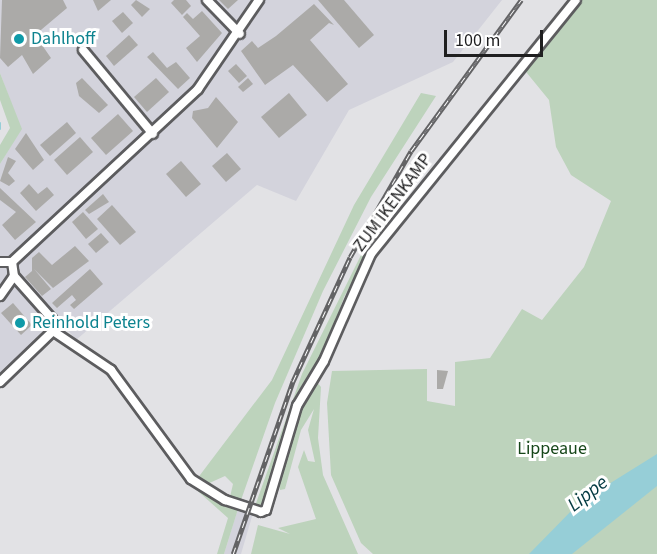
<!DOCTYPE html>
<html>
<head>
<meta charset="utf-8">
<style>
	body { margin:0 }
	#map { position:relative; width:657px; height:554px; overflow:hidden; background:#e2e2e5; font-family:"Source Sans 3",sans-serif }
	div>[style] { position:absolute }
	.built>* { inset:0; background:#d3d3dc }
	.green>* { inset:0; background:#bdd3bc }
	.water>* { inset:0; background:#96ced7 }
	.stream>* { height:2px; margin:-1px; padding:0 1px; transform-origin:1px; border-radius:1px; background:#96ced7 }
	.building>* { inset:0; background:#abaaa8 }
	.roads { filter:drop-shadow(2px 0 #5d5d5f) drop-shadow(-2px 0 #5d5d5f) drop-shadow(0 2px #5d5d5f) drop-shadow(0 -2px #5d5d5f) }
	.minor>* { height:8px; margin:-4px; padding:0 4px; transform-origin:4px; border-radius:4px; background:#fff }
	.rail>* { height:4.5px; margin-top:-2.25px; transform-origin:0; background:repeating-linear-gradient(90deg,#fff 0 7px,#636365 0 14px); box-sizing:border-box; border-block:2px solid #636365 }
	.dots>* { width:16px; height:16px; translate:-50% -50%; box-sizing:border-box; border:3px solid #fff; border-radius:50% }
	span { translate:-50% -50%; white-space:nowrap; text-align:center; line-height:1.15; -webkit-text-stroke:6px #fff; paint-order:stroke }
	.culture-label { font-size:18px; color:#0d838f }
	.left { translate:0 -50%; text-align:left }
	.street-label { font-size:18px; color:#1f1f20 }
	.park-label { font-size:18px; color:#164619 }
	.water-label { font-size:20px; color:#013840; font-style:italic }
	.scale { position:absolute; left:444px; top:30px; width:99px; height:27px; box-sizing:border-box; border:3px solid #1f1f20; border-top:0; padding-left:8px; font-size:18px; line-height:21px; white-space:nowrap; color:#1f1f20; -webkit-text-stroke:4px #fff; paint-order:stroke }
</style>
</head>
<body>
<div id="map">
	<div class="built">
		<div style="clip-path:polygon(0 0,502px 0,453px 62px,349px 110px,296px 201px,257px 185px,76px 340px,66px 328px,45px 328px,0 377px,0 164px,21px 129px,0 73px)"></div>
		<div style="clip-path:polygon(238px 509px,253px 513px,241px 554px,224px 554px)"></div>
	</div>
	<div class="green">
		<div style="clip-path:polygon(575px 0,657px 0,657px 554px,373px 554px,361px 543px,331px 475px,327px 403px,332px 371px,427px 369px,427px 401px,455px 406px,455px 362px,490px 358px,522px 309px,542px 320px,584px 267px,611px 201px,571px 175px,556px 147px,549px 100px,522px 67px)"></div>
		<div style="clip-path:polygon(0 73px,22px 129px,0 164px,0 145px,10px 128px,0 100px)"></div>
		<div style="clip-path:polygon(421px 93px,436px 96px,371px 197px,323px 291px,275px 403px,240px 503px,230px 497px,233px 484px,225px 476px,205px 485px,197px 479px,272px 380px,354px 205px)"></div>
		<div style="clip-path:polygon(362px 253px,367px 254px,344px 297px,327px 345px,299px 390px,268px 497px,263px 505px,255px 506px,302px 374px)"></div>
		<div style="clip-path:polygon(315px 380px,321px 387px,318px 438px,323px 475px,358px 554px,251px 554px,258px 525px,290px 534px,278px 528px,316px 519px,298px 467px,304px 450px,308px 461px,315px 462px,308px 430px,314px 409px,301px 430px,285px 489px,280px 490px,278px 479px,301px 404px)"></div>
		<div style="clip-path:polygon(191px 485px,239px 506px,224px 554px,217px 554px,228px 518px)"></div>
	</div>
	<div class="water">
		<div style="clip-path:polygon(657px 454px,657px 486px,572px 554px,529px 554px,580px 502px)"></div>
	</div>
	<div class="stream">
		<div style="left:0;top:123px;width:6px;rotate:90deg"></div>
	</div>
	<div class="building">
		<div style="clip-path:polygon(2px 0,63px 0,67px 8px,35px 35px,51px 58px,33px 74px,22px 55px,8px 67px,0 58px)"></div>
		<div style="clip-path:polygon(93px 0,111px 0,98px 11px)"></div>
		<div style="clip-path:polygon(136px 0,150px 9px,142px 17px,131px 5px)"></div>
		<div style="clip-path:polygon(174px 0,186px 0,191px 6px,182px 15px,171px 3px)"></div>
		<div style="clip-path:polygon(219px 0,238px 0,228px 9px)"></div>
		<div style="clip-path:polygon(318px 0,344px 0,374px 35px,359px 48px)"></div>
		<div style="clip-path:polygon(314px 4px,334px 25px,329px 23px,310px 40px,348px 84px,327px 102px,293px 65px,265px 85px,241px 51px,252px 41px,258px 48px,276px 36px)"></div>
		<div style="clip-path:polygon(202px 11px,222px 33px,197px 62px,186px 48px,200px 36px,183px 17px,187px 13px,193px 19px)"></div>
		<div style="clip-path:polygon(123px 12px,133px 23px,122px 33px,112px 21px)"></div>
		<div style="clip-path:polygon(129px 35px,138px 45px,114px 66px,106px 56px)"></div>
		<div style="clip-path:polygon(153px 52px,167px 68px,176px 62px,190px 78px,178px 89px,147px 57px)"></div>
		<div style="clip-path:polygon(236px 64px,247px 76px,239px 83px,228px 71px)"></div>
		<div style="clip-path:polygon(82px 78px,108px 105px,99px 113px,79px 96px,76px 83px)"></div>
		<div style="clip-path:polygon(156px 78px,169px 92px,147px 112px,134px 97px)"></div>
		<div style="clip-path:polygon(248px 78px,253px 84px,243px 92px,238px 87px)"></div>
		<div style="clip-path:polygon(289px 93px,307px 115px,279px 138px,261px 117px)"></div>
		<div style="clip-path:polygon(216px 97px,238px 122px,217px 148px,192px 118px,193px 111px,208px 108px)"></div>
		<div style="clip-path:polygon(118px 114px,133px 131px,106px 155px,91px 138px)"></div>
		<div style="clip-path:polygon(67px 122px,76px 133px,50px 156px,40px 145px)"></div>
		<div style="clip-path:polygon(26px 133px,44px 160px,33px 170px,15px 149px)"></div>
		<div style="clip-path:polygon(80px 137px,93px 152px,67px 175px,54px 160px)"></div>
		<div style="clip-path:polygon(227px 153px,241px 169px,226px 182px,212px 166px)"></div>
		<div style="clip-path:polygon(8px 157px,16px 161px,8px 173px,15px 181px,9px 186px,0 181px)"></div>
		<div style="clip-path:polygon(181px 161px,201px 184px,186px 197px,166px 174px)"></div>
		<div style="clip-path:polygon(29px 184px,38px 194px,47px 187px,54px 195px,36px 211px,20px 193px)"></div>
		<div style="clip-path:polygon(0 188px,36px 222px,15px 240px,2px 225px,16px 212px,0 200px)"></div>
		<div style="clip-path:polygon(103px 194px,109px 202px,89px 214px,85px 210px)"></div>
		<div style="clip-path:polygon(112px 205px,136px 232px,120px 245px,97px 219px)"></div>
		<div style="clip-path:polygon(83px 212px,98px 229px,86px 239px,72px 222px)"></div>
		<div style="clip-path:polygon(101px 233px,109px 242px,96px 253px,88px 244px)"></div>
		<div style="clip-path:polygon(75px 246px,89px 261px,53px 288px,34px 269px,51px 289px,42px 296px,25px 277px,32px 271px,32px 258px,39px 252px,52px 265px)"></div>
		<div style="clip-path:polygon(90px 269px,103px 284px,74px 309px,70px 305px,76px 300px,72px 295px,57px 308px,52px 303px)"></div>
		<div style="clip-path:polygon(13px 303px,32px 325px,21px 335px,1px 313px)"></div>
		<div style="clip-path:polygon(437px 370px,448px 371px,443px 389px,437px 389px)"></div>
	</div>
	<div class="roads">
		<div class="minor">
			<div style="left:207px;top:0;width:47px;rotate:45.9deg"></div>
			<div style="left:83px;top:50px;width:109px;rotate:50.2deg"></div>
			<div style="left:0;top:262px;width:12px"></div>
			<div style="left:12px;top:262px;width:254px;rotate:-42.9deg"></div>
			<div style="left:198px;top:89px;width:108px;rotate:-55.6deg"></div>
			<div style="left:14px;top:276px;width:57px;rotate:48.5deg"></div>
			<div style="left:52px;top:319px;width:12px;rotate:85deg"></div>
			<div style="left:0;top:296px;width:24px;rotate:-55deg"></div>
			<div style="left:14px;top:276px;width:14px;rotate:-98deg"></div>
			<div style="left:53px;top:331px;width:70px;rotate:33.9deg"></div>
			<div style="left:111px;top:370px;width:135px;rotate:53.7deg"></div>
			<div style="left:191px;top:479px;width:40px;rotate:32deg"></div>
			<div style="left:225px;top:500px;width:38px;rotate:18deg"></div>
			<div style="left:261px;top:512px;width:5px;rotate:-22deg"></div>
			<div style="left:266px;top:510px;width:109px;rotate:-73.4deg"></div>
			<div style="left:297px;top:406px;width:52px;rotate:-59deg"></div>
			<div style="left:324px;top:361px;width:117px;rotate:-66.3deg"></div>
			<div style="left:371px;top:254px;width:326px;rotate:-51.1deg"></div>
			<div style="left:0;top:382px;width:74px;rotate:-43.9deg"></div>
		</div>
	</div>
	<div class="rail">
		<div style="left:233px;top:554px;width:183px;rotate:-70.9deg"></div>
		<div style="left:293px;top:381px;width:136px;rotate:-65.3deg"></div>
		<div style="left:350px;top:257px;width:122px;rotate:-60.1deg"></div>
		<div style="left:411px;top:151px;width:187px;rotate:-53.9deg"></div>
	</div>
	<div class="dots">
		<div style="left:19px;top:39px;background:#0f9aa8"></div>
		<div style="left:20px;top:323px;background:#0f9aa8"></div>
	</div>
	<div class="culture-label">
		<span class="left" style="left:31px;top:39px">Dahlhoff</span>
		<span class="left" style="left:32px;top:323px">Reinhold Peters</span>
	</div>
	<div class="street-label">
		<span style="left:393px;top:203px;rotate:-53deg">ZUM IKENKAMP</span>
	</div>
	<div class="park-label">
		<span style="left:552px;top:449px">Lippeaue</span>
	</div>
	<div class="water-label">
		<span style="left:588px;top:494px;rotate:-38deg">Lippe</span>
	</div>
	<div class="scale">100 m</div>
</div>
</body>
</html>
